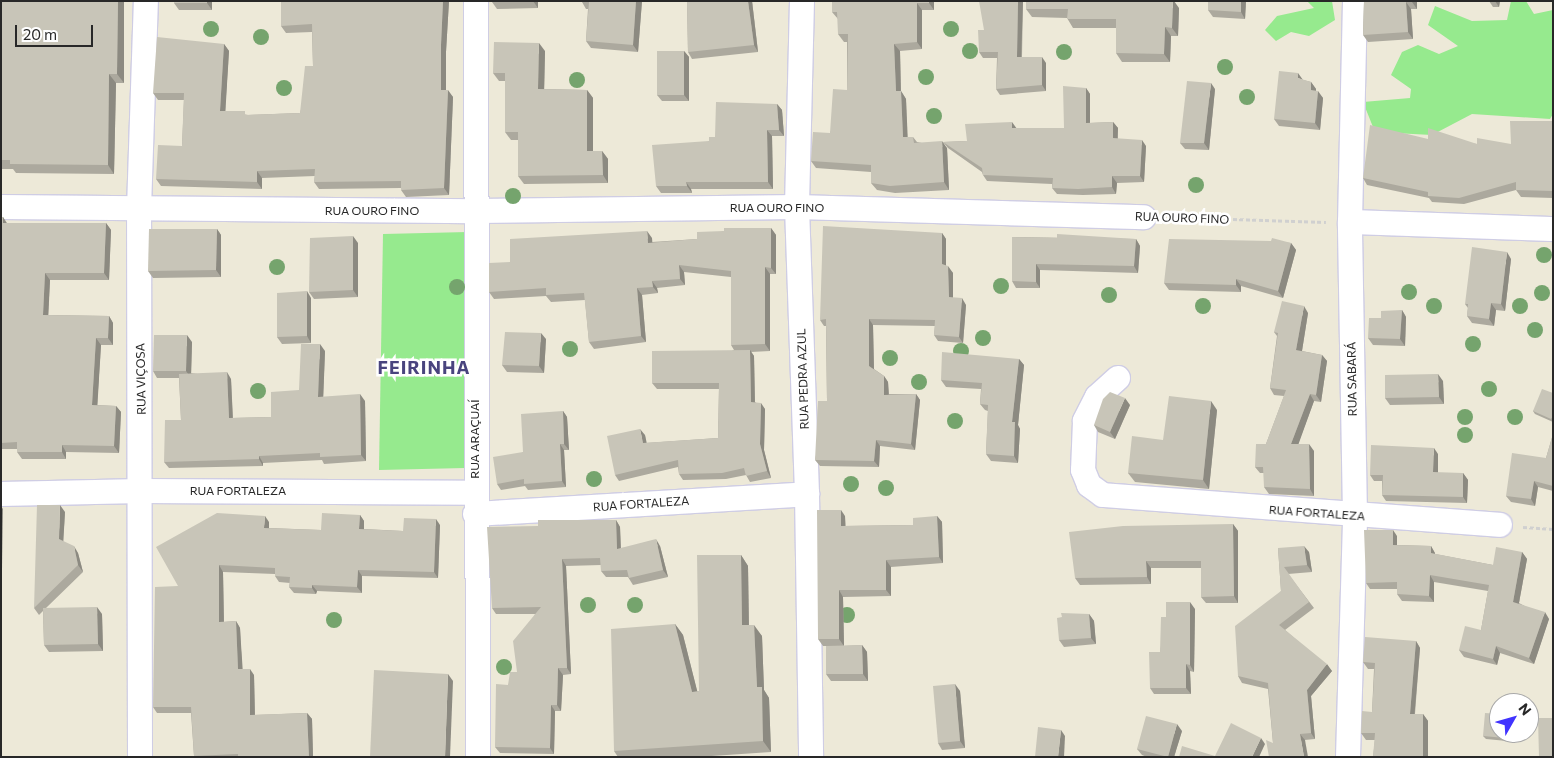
<!DOCTYPE html>
<html>
<head>
<meta charset="utf-8">
<style>
	body { margin:0 }
	#map { position:relative; width:1554px; height:758px; overflow:hidden; background:#ede9d8; font-family:Commissioner,sans-serif }
	div>[style] { position:absolute }
	.green>* { inset:0; background:#96ea8e }
	.path>* { height:3px; margin-top:-1.5px; transform-origin:0; background:repeating-linear-gradient(90deg,#d0d0d0 0 4px,transparent 0 6.5px) }
	.roads { filter:drop-shadow(1px 0 #cfcde4) drop-shadow(-1px 0 #cfcde4) drop-shadow(0 1px #cfcde4) drop-shadow(0 -1px #cfcde4) }
	.street>* { height:24px; margin:-12px; padding:0 12px; transform-origin:12px; border-radius:12px; background:#fff }
	.trees>* { width:16px; height:16px; margin:-8px; border-radius:50%; background:#75a46d }
	.wall>* { inset:0; background:#aca99e }
	.shaded-wall>* { inset:0; background:#8c8a81 }
	.building>* { inset:0; background:#c8c5b8 }
	span { translate:-50% -50%; white-space:nowrap; text-align:center; line-height:1.15; -webkit-text-stroke:5px #fff; paint-order:stroke }
	.street-label { font-size:12px; color:#282828 }
	.district-label { font-size:18px; color:#49447e; font-weight:700; letter-spacing:1px }
	.frame { position:absolute; inset:0; border:2px solid #282828; pointer-events:none }
	.north { position:absolute; left:1489px; top:693px; width:50px; height:50px; box-sizing:border-box; background:#fff; border:1px solid #a9a9a9; border-radius:50%; rotate:52deg; font-size:14px; font-weight:700; line-height:20px; text-align:center; color:#282828 }
	.north::after { content:''; display:block; margin:auto; width:18px; height:22px; background:#4133ff; clip-path:polygon(50% 0,100% 100%,50% 72%,0 100%) }
	.scale { position:absolute; left:15px; top:25px; width:78px; height:22px; box-sizing:border-box; border:2px solid #282828; border-top:0; padding-left:6px; font-size:15px; line-height:18px; white-space:nowrap; color:#282828; -webkit-text-stroke:4px #fff; paint-order:stroke }
</style>
</head>
<body>
<div id="map">
	<div class="green">
		<div style="clip-path:polygon(1307px 1px,1332px 1px,1335px 20px,1309px 36px,1291px 32px,1276px 41px,1265px 30px,1277px 16px,1314px 8px)"></div>
		<div style="clip-path:polygon(1511px 1px,1526px 1px,1534px 14px,1553px 10px,1553px 114px,1550px 119px,1472px 114px,1432px 135px,1375px 132px,1363px 102px,1410px 98px,1411px 89px,1391px 75px,1402px 52px,1418px 45px,1439px 54px,1458px 46px,1428px 25px,1435px 6px,1472px 21px,1507px 20px)"></div>
		<div style="clip-path:polygon(468px 232px,465px 468px,379px 470px,383px 234px)"></div>
	</div>
	<div class="path">
		<div style="left:1168px;top:217px;width:158px;rotate:1.8deg"></div>
		<div style="left:1523px;top:527px;width:30px;rotate:4deg"></div>
	</div>
	<div class="roads">
		<div class="street">
			<div style="left:476px;top:1px;width:756px;rotate:89.85deg"></div>
			<div style="left:802px;top:1px;width:206px;rotate:91.4deg"></div>
			<div style="left:797px;top:207px;width:287px;rotate:88deg"></div>
			<div style="left:807px;top:494px;width:263px;rotate:89.1deg"></div>
			<div style="left:1px;top:207px;width:474px;rotate:0.5deg"></div>
			<div style="left:475px;top:211px;width:322px;rotate:-0.7deg"></div>
			<div style="left:797px;top:207px;width:347px;rotate:1.7deg"></div>
			<div style="left:1350px;top:222px;width:203px;rotate:2deg"></div>
			<div style="left:1118px;top:378px;width:28px;rotate:138deg"></div>
			<div style="left:1097px;top:397px;width:27px;rotate:117deg"></div>
			<div style="left:1085px;top:421px;width:49px;rotate:92.3deg"></div>
			<div style="left:1083px;top:470px;width:16px;rotate:68deg"></div>
			<div style="left:1089px;top:485px;width:17px;rotate:36deg"></div>
			<div style="left:1103px;top:495px;width:398px;rotate:4.3deg"></div>
			<div style="left:1px;top:494px;width:141px;rotate:-1.2deg"></div>
			<div style="left:142px;top:491px;width:333px;rotate:0.3deg"></div>
			<div style="left:475px;top:514px;width:333px;rotate:-3.4deg"></div>
			<div style="left:140px;top:757px;width:548px;rotate:-90.1deg"></div>
			<div style="left:139px;top:209px;width:208px;rotate:-88.1deg"></div>
			<div style="left:1348px;top:757px;width:241px;rotate:-88.3deg"></div>
			<div style="left:1355px;top:516px;width:294px;rotate:-91deg"></div>
			<div style="left:1350px;top:222px;width:221px;rotate:-88.7deg"></div>
		</div>
	</div>
	<div class="trees">
		<div style="left:211px;top:29px"></div>
		<div style="left:951px;top:29px"></div>
		<div style="left:261px;top:37px"></div>
		<div style="left:970px;top:51px"></div>
		<div style="left:1064px;top:52px"></div>
		<div style="left:1225px;top:67px"></div>
		<div style="left:926px;top:77px"></div>
		<div style="left:577px;top:80px"></div>
		<div style="left:284px;top:88px"></div>
		<div style="left:1247px;top:97px"></div>
		<div style="left:934px;top:116px"></div>
		<div style="left:1196px;top:185px"></div>
		<div style="left:513px;top:196px"></div>
		<div style="left:1544px;top:255px"></div>
		<div style="left:277px;top:267px"></div>
		<div style="left:1001px;top:286px"></div>
		<div style="left:457px;top:287px"></div>
		<div style="left:1409px;top:292px"></div>
		<div style="left:1542px;top:293px"></div>
		<div style="left:1109px;top:295px"></div>
		<div style="left:1203px;top:306px"></div>
		<div style="left:1434px;top:306px"></div>
		<div style="left:1520px;top:306px"></div>
		<div style="left:1535px;top:330px"></div>
		<div style="left:983px;top:338px"></div>
		<div style="left:1473px;top:344px"></div>
		<div style="left:570px;top:349px"></div>
		<div style="left:961px;top:351px"></div>
		<div style="left:890px;top:358px"></div>
		<div style="left:919px;top:382px"></div>
		<div style="left:1489px;top:389px"></div>
		<div style="left:258px;top:391px"></div>
		<div style="left:1465px;top:417px"></div>
		<div style="left:1515px;top:417px"></div>
		<div style="left:955px;top:421px"></div>
		<div style="left:1465px;top:435px"></div>
		<div style="left:594px;top:479px"></div>
		<div style="left:851px;top:484px"></div>
		<div style="left:886px;top:488px"></div>
		<div style="left:588px;top:605px"></div>
		<div style="left:635px;top:605px"></div>
		<div style="left:847px;top:615px"></div>
		<div style="left:334px;top:620px"></div>
		<div style="left:504px;top:667px"></div>
	</div>
	<div class="wall">
		<div style="clip-path:polygon(1px 1px,124px 1px,124px 83px,116px 83px,114px 174px,16px 173px,13px 169px,1px 169px)"></div>
		<div style="clip-path:polygon(174px 1px,212px 1px,212px 10px,179px 10px,174px 3px)"></div>
		<div style="clip-path:polygon(281px 1px,449px 1px,446px 52px,446px 90px,453px 97px,449px 195px,406px 197px,401px 190px,401px 188px,319px 189px,314px 182px,315px 176px,262px 178px,262px 189px,161px 186px,156px 179px,182px 146px,184px 100px,158px 100px,153px 93px,224px 44px,229px 51px,225px 111px,248px 115px,300px 113px,313px 66px,312px 32px,286px 33px,281px 26px)"></div>
		<div style="clip-path:polygon(538px 1px,538px 8px,497px 9px,492px 2px)"></div>
		<div style="clip-path:polygon(642px 1px,638px 52px,591px 48px,586px 41px,588px 9px,586px 9px,582px 2px)"></div>
		<div style="clip-path:polygon(687px 1px,752px 1px,758px 52px,692px 59px,688px 52px)"></div>
		<div style="clip-path:polygon(934px 1px,934px 10px,922px 10px,922px 49px,900px 51px,901px 91px,906px 99px,907px 137px,913px 137px,917px 142px,947px 148px,949px 190px,895px 193px,877px 190px,871px 183px,871px 172px,816px 168px,811px 161px,830px 133px,847px 90px,847px 42px,844px 42px,838px 34px,838px 19px,832px 12px)"></div>
		<div style="clip-path:polygon(1023px 1px,1022px 57px,1046px 63px,1046px 91px,1000px 95px,996px 89px,997px 58px,983px 58px,979px 52px,984px 30px)"></div>
		<div style="clip-path:polygon(1246px 1px,1245px 19px,1213px 17px,1208px 10px)"></div>
		<div style="clip-path:polygon(1364px 1px,1417px 1px,1417px 9px,1411px 9px,1413px 39px,1368px 42px,1363px 35px)"></div>
		<div style="clip-path:polygon(1489px 1px,1500px 1px,1499px 7px,1493px 7px)"></div>
		<div style="clip-path:polygon(1179px 8px,1178px 36px,1171px 36px,1170px 62px,1122px 62px,1116px 53px,1116px 28px,1073px 28px,1067px 18px,1032px 17px,1026px 9px)"></div>
		<div style="clip-path:polygon(545px 51px,544px 89px,587px 90px,593px 98px,593px 151px,602px 151px,608px 159px,608px 183px,524px 184px,518px 176px,518px 140px,511px 140px,505px 132px,505px 81px,499px 81px,493px 73px)"></div>
		<div style="clip-path:polygon(684px 51px,689px 57px,689px 101px,662px 101px,657px 95px)"></div>
		<div style="clip-path:polygon(1303px 80px,1311px 82px,1316px 89px,1316px 91px,1323px 98px,1320px 130px,1279px 126px,1274px 119px)"></div>
		<div style="clip-path:polygon(1086px 88px,1090px 94px,1090px 123px,1113px 122px,1118px 128px,1118px 139px,1146px 146px,1144px 182px,1117px 183px,1116px 194px,1083px 195px,1057px 194px,1052px 188px,1052px 184px,987px 181px,983px 175px,982px 172px,948px 148px,943px 142px,967px 141px,1016px 128px,1064px 128px)"></div>
		<div style="clip-path:polygon(1215px 89px,1209px 150px,1185px 149px,1180px 143px)"></div>
		<div style="clip-path:polygon(777px 104px,782px 110px,784px 136px,772px 136px,773px 189px,691px 189px,692px 193px,661px 193px,656px 186px,709px 141px,715px 137px)"></div>
		<div style="clip-path:polygon(1553px 121px,1553px 198px,1521px 197px,1516px 190px,1464px 204px,1432px 202px,1429px 198px,1367px 185px,1363px 178px,1428px 139px,1477px 144px,1511px 144px)"></div>
		<div style="clip-path:polygon(1px 217px,3px 217px,7px 223px,106px 223px,111px 230px,109px 280px,50px 280px,48px 315px,109px 316px,113px 323px,113px 345px,101px 345px,97px 405px,116px 406px,121px 412px,119px 453px,66px 452px,66px 459px,22px 459px,17px 452px,17px 449px,1px 449px)"></div>
		<div style="clip-path:polygon(771px 228px,776px 235px,776px 274px,770px 274px,770px 351px,751px 352px,754px 356px,755px 402px,765px 409px,764px 450px,771px 478px,750px 482px,746px 475px,726px 479px,683px 480px,679px 474px,678px 467px,619px 481px,615px 475px,645px 435px,646px 443px,718px 438px,719px 389px,657px 389px,652px 383px,734px 350px,731px 345px,731px 277px,684px 272px,685px 285px,657px 288px,658px 293px,642px 295px,646px 342px,594px 349px,589px 342px,585px 300px,551px 302px,546px 296px,494px 299px,489px 292px,510px 262px,652px 238px,652px 242px,697px 239px,724px 231px)"></div>
		<div style="clip-path:polygon(217px 229px,221px 235px,221px 277px,153px 278px,148px 271px)"></div>
		<div style="clip-path:polygon(942px 233px,946px 239px,946px 266px,953px 273px,953px 298px,966px 305px,963px 343px,938px 341px,934px 335px,935px 326px,873px 325px,874px 369px,884px 376px,888px 382px,889px 394px,916px 394px,920px 400px,915px 450px,880px 446px,879px 467px,820px 466px,815px 460px,827px 401px,826px 326px,824px 326px,820px 320px)"></div>
		<div style="clip-path:polygon(1012px 237px,1136px 239px,1140px 246px,1138px 273px,1040px 270px,1040px 288px,1016px 288px,1012px 281px)"></div>
		<div style="clip-path:polygon(1271px 241px,1291px 243px,1296px 250px,1283px 298px,1241px 286px,1241px 292px,1169px 290px,1164px 283px)"></div>
		<div style="clip-path:polygon(358px 243px,358px 297px,314px 299px,309px 292px)"></div>
		<div style="clip-path:polygon(1511px 259px,1505px 311px,1496px 310px,1494px 326px,1472px 323px,1467px 316px,1468px 308px,1465px 304px)"></div>
		<div style="clip-path:polygon(311px 298px,311px 343px,282px 344px,277px 337px)"></div>
		<div style="clip-path:polygon(1402px 310px,1406px 317px,1405px 346px,1373px 345px,1368px 338px,1381px 318px)"></div>
		<div style="clip-path:polygon(1308px 313px,1302px 351px,1322px 355px,1327px 361px,1321px 402px,1314px 401px,1298px 444px,1314px 451px,1314px 496px,1269px 494px,1264px 487px,1264px 473px,1260px 473px,1255px 467px,1266px 444px,1284px 396px,1274px 395px,1270px 388px,1277px 336px,1274px 332px)"></div>
		<div style="clip-path:polygon(546px 339px,544px 373px,507px 372px,502px 365px)"></div>
		<div style="clip-path:polygon(192px 342px,191px 373px,231px 379px,233px 418px,271px 417px,299px 390px,325px 351px,323px 397px,365px 401px,366px 461px,324px 464px,322px 460px,263px 463px,263px 466px,169px 468px,164px 462px,181px 420px,179px 378px,157px 378px,153px 371px)"></div>
		<div style="clip-path:polygon(1019px 359px,1024px 365px,1018px 425px,1020px 429px,1018px 463px,991px 461px,986px 454px,988px 411px,985px 410px,980px 404px,981px 389px,946px 387px,941px 380px)"></div>
		<div style="clip-path:polygon(1443px 381px,1444px 404px,1390px 405px,1385px 398px)"></div>
		<div style="clip-path:polygon(1553px 393px,1553px 422px,1535px 414px,1533px 411px)"></div>
		<div style="clip-path:polygon(1130px 405px,1115px 439px,1098px 432px,1094px 425px)"></div>
		<div style="clip-path:polygon(1217px 410px,1209px 489px,1135px 482px,1128px 473px,1163px 440px)"></div>
		<div style="clip-path:polygon(563px 411px,567px 417px,569px 450px,564px 450px,566px 487px,528px 490px,525px 486px,501px 490px,497px 484px,523px 452px)"></div>
		<div style="clip-path:polygon(1553px 434px,1553px 491px,1538px 487px,1535px 506px,1511px 502px,1506px 496px,1546px 458px)"></div>
		<div style="clip-path:polygon(1438px 454px,1438px 473px,1463px 473px,1468px 480px,1467px 503px,1386px 501px,1382px 495px,1382px 481px,1374px 481px,1370px 475px)"></div>
		<div style="clip-path:polygon(65px 512px,63px 542px,78px 553px,83px 572px,46px 608px,102px 614px,103px 651px,49px 652px,44px 645px,43px 611px,39px 615px,34px 608px)"></div>
		<div style="clip-path:polygon(360px 515px,364px 521px,364px 529px,403px 531px,440px 525px,438px 578px,362px 576px,362px 593px,317px 591px,316px 594px,294px 593px,289px 587px,290px 583px,279px 582px,275px 576px,275px 574px,223px 572px,224px 622px,236px 621px,240px 628px,242px 669px,254px 675px,255px 715px,307px 713px,312px 719px,313px 757px,194px 757px,194px 756px,191px 713px,157px 713px,153px 707px,178px 586px,269px 522px,269px 528px,321px 530px)"></div>
		<div style="clip-path:polygon(845px 516px,845px 526px,913px 525px,937px 516px,942px 522px,943px 563px,891px 567px,891px 596px,843px 597px,844px 646px,862px 645px,867px 652px,868px 681px,831px 681px,826px 674px,826px 646px,823px 646px,818px 639px)"></div>
		<div style="clip-path:polygon(616px 520px,620px 527px,621px 548px,660px 546px,668px 577px,633px 585px,628px 577px,606px 577px,601px 571px,601px 565px,566px 566px,571px 674px,563px 675px,561px 711px,555px 711px,554px 754px,500px 753px,495px 747px,508px 685px,517px 672px,535px 614px,496px 614px,492px 608px,538px 526px)"></div>
		<div style="clip-path:polygon(1233px 524px,1238px 531px,1238px 603px,1206px 603px,1201px 597px,1201px 568px,1151px 568px,1151px 584px,1080px 585px,1075px 578px)"></div>
		<div style="clip-path:polygon(1397px 536px,1397px 545px,1431px 546px,1435px 554px,1493px 565px,1522px 552px,1527px 559px,1519px 603px,1549px 619px,1534px 664px,1500px 653px,1497px 665px,1464px 657px,1459px 650px,1481px 630px,1488px 591px,1434px 582px,1434px 602px,1402px 601px,1397px 594px,1397px 589px,1370px 589px,1366px 583px)"></div>
		<div style="clip-path:polygon(1278px 548px,1309px 552px,1312px 572px,1288px 574px,1314px 608px,1285px 630px,1332px 671px,1311px 696px,1315px 739px,1273px 743px,1268px 689px,1242px 683px,1238px 676px,1281px 591px)"></div>
		<div style="clip-path:polygon(741px 555px,748px 566px,749px 625px,762px 636px,764px 690px,769px 698px,771px 752px,697px 757px,618px 757px,614px 751px,675px 624px,683px 635px,697px 691px,699px 691px)"></div>
		<div style="clip-path:polygon(1195px 609px,1194px 672px,1190px 671px,1191px 694px,1154px 694px,1150px 688px,1160px 652px,1166px 617px)"></div>
		<div style="clip-path:polygon(1089px 614px,1094px 621px,1096px 644px,1064px 647px,1059px 640px)"></div>
		<div style="clip-path:polygon(1416px 641px,1420px 648px,1415px 714px,1423px 714px,1428px 721px,1428px 757px,1373px 757px,1375px 740px,1366px 740px,1361px 733px,1372px 712px,1374px 669px,1368px 669px,1363px 662px)"></div>
		<div style="clip-path:polygon(960px 691px,965px 748px,942px 750px,938px 743px)"></div>
		<div style="clip-path:polygon(1182px 731px,1174px 757px,1147px 757px,1142px 755px,1137px 749px)"></div>
		<div style="clip-path:polygon(1507px 733px,1507px 741px,1486px 739px,1483px 736px)"></div>
	</div>
	<div class="shaded-wall">
		<div style="clip-path:polygon(118px 1px,124px 1px,124px 83px,117px 74px)"></div>
		<div style="clip-path:polygon(207px 1px,212px 1px,212px 10px,207px 3px)"></div>
		<div style="clip-path:polygon(443px 1px,449px 1px,446px 52px,446px 97px,441px 90px,441px 45px)"></div>
		<div style="clip-path:polygon(533px 1px,538px 1px,538px 8px)"></div>
		<div style="clip-path:polygon(636px 1px,642px 1px,638px 52px,633px 45px)"></div>
		<div style="clip-path:polygon(748px 1px,752px 1px,758px 52px,754px 45px)"></div>
		<div style="clip-path:polygon(929px 1px,934px 1px,934px 10px,929px 3px)"></div>
		<div style="clip-path:polygon(1018px 1px,1023px 1px,1021px 62px,1017px 57px)"></div>
		<div style="clip-path:polygon(1173px 1px,1174px 1px,1179px 8px,1178px 36px,1172px 28px)"></div>
		<div style="clip-path:polygon(1241px 1px,1246px 1px,1245px 19px,1241px 12px)"></div>
		<div style="clip-path:polygon(1412px 1px,1417px 1px,1417px 9px,1412px 2px)"></div>
		<div style="clip-path:polygon(1495px 1px,1500px 1px,1499px 7px)"></div>
		<div style="clip-path:polygon(1406px 2px,1411px 9px,1413px 39px,1408px 32px)"></div>
		<div style="clip-path:polygon(917px 3px,922px 10px,922px 49px,917px 42px)"></div>
		<div style="clip-path:polygon(1165px 27px,1171px 36px,1170px 62px,1164px 54px)"></div>
		<div style="clip-path:polygon(539px 43px,545px 51px,544px 97px,538px 89px)"></div>
		<div style="clip-path:polygon(224px 44px,229px 51px,225px 118px,220px 111px)"></div>
		<div style="clip-path:polygon(894px 44px,900px 51px,901px 99px,896px 91px)"></div>
		<div style="clip-path:polygon(684px 51px,689px 57px,689px 101px,684px 95px)"></div>
		<div style="clip-path:polygon(1042px 57px,1046px 63px,1046px 91px,1042px 85px)"></div>
		<div style="clip-path:polygon(1298px 73px,1303px 80px,1298px 78px)"></div>
		<div style="clip-path:polygon(109px 74px,116px 83px,114px 174px,108px 165px)"></div>
		<div style="clip-path:polygon(1311px 82px,1316px 89px,1316px 97px,1311px 90px)"></div>
		<div style="clip-path:polygon(1211px 83px,1215px 89px,1209px 150px,1204px 143px)"></div>
		<div style="clip-path:polygon(1086px 88px,1090px 94px,1090px 129px,1086px 123px)"></div>
		<div style="clip-path:polygon(448px 90px,453px 97px,449px 195px,444px 188px)"></div>
		<div style="clip-path:polygon(587px 90px,593px 98px,593px 159px,587px 151px)"></div>
		<div style="clip-path:polygon(901px 91px,906px 99px,908px 144px,903px 137px)"></div>
		<div style="clip-path:polygon(1318px 91px,1323px 98px,1320px 130px,1315px 123px)"></div>
		<div style="clip-path:polygon(777px 104px,782px 110px,784px 136px,779px 130px)"></div>
		<div style="clip-path:polygon(1012px 122px,1017px 129px,1012px 128px)"></div>
		<div style="clip-path:polygon(1113px 122px,1118px 128px,1117px 145px,1113px 138px)"></div>
		<div style="clip-path:polygon(767px 130px,772px 136px,773px 189px,768px 182px)"></div>
		<div style="clip-path:polygon(1142px 140px,1146px 146px,1144px 182px,1140px 176px)"></div>
		<div style="clip-path:polygon(942px 141px,947px 148px,949px 190px,944px 182px)"></div>
		<div style="clip-path:polygon(602px 151px,608px 159px,608px 183px,603px 175px)"></div>
		<div style="clip-path:polygon(257px 171px,262px 178px,262px 189px,257px 182px)"></div>
		<div style="clip-path:polygon(1112px 176px,1117px 183px,1116px 194px,1112px 187px)"></div>
		<div style="clip-path:polygon(686px 182px,691px 189px,692px 193px,687px 186px)"></div>
		<div style="clip-path:polygon(3px 217px,7px 224px,3px 223px)"></div>
		<div style="clip-path:polygon(106px 223px,111px 230px,109px 280px,104px 273px)"></div>
		<div style="clip-path:polygon(771px 228px,776px 235px,776px 274px,771px 268px)"></div>
		<div style="clip-path:polygon(217px 229px,221px 235px,221px 277px,216px 270px)"></div>
		<div style="clip-path:polygon(647px 231px,652px 238px,653px 250px,648px 243px)"></div>
		<div style="clip-path:polygon(942px 233px,946px 239px,946px 270px,942px 264px)"></div>
		<div style="clip-path:polygon(353px 236px,358px 243px,358px 297px,353px 290px)"></div>
		<div style="clip-path:polygon(1136px 239px,1140px 246px,1138px 273px,1134px 266px)"></div>
		<div style="clip-path:polygon(1291px 243px,1296px 250px,1283px 298px,1278px 291px)"></div>
		<div style="clip-path:polygon(1507px 252px,1511px 259px,1505px 311px,1501px 304px)"></div>
		<div style="clip-path:polygon(1036px 264px,1040px 270px,1040px 288px,1036px 282px)"></div>
		<div style="clip-path:polygon(679px 265px,684px 272px,685px 285px,680px 279px)"></div>
		<div style="clip-path:polygon(948px 266px,953px 273px,953px 304px,949px 297px)"></div>
		<div style="clip-path:polygon(765px 267px,770px 274px,770px 351px,765px 344px)"></div>
		<div style="clip-path:polygon(45px 273px,50px 280px,48px 322px,43px 315px)"></div>
		<div style="clip-path:polygon(1236px 279px,1241px 286px,1241px 292px,1236px 285px)"></div>
		<div style="clip-path:polygon(652px 281px,657px 288px,658px 293px,653px 287px)"></div>
		<div style="clip-path:polygon(637px 288px,642px 295px,646px 342px,641px 336px)"></div>
		<div style="clip-path:polygon(307px 291px,311px 298px,311px 343px,307px 336px)"></div>
		<div style="clip-path:polygon(962px 298px,966px 305px,963px 343px,959px 337px)"></div>
		<div style="clip-path:polygon(1491px 303px,1496px 310px,1494px 326px,1489px 319px)"></div>
		<div style="clip-path:polygon(1304px 306px,1308px 313px,1301px 357px,1296px 350px)"></div>
		<div style="clip-path:polygon(1402px 310px,1406px 317px,1405px 346px,1400px 339px)"></div>
		<div style="clip-path:polygon(109px 316px,113px 323px,113px 345px,108px 338px)"></div>
		<div style="clip-path:polygon(869px 319px,873px 325px,874px 372px,869px 366px)"></div>
		<div style="clip-path:polygon(541px 333px,546px 339px,544px 373px,539px 366px)"></div>
		<div style="clip-path:polygon(187px 335px,192px 342px,191px 378px,186px 371px)"></div>
		<div style="clip-path:polygon(96px 338px,101px 345px,97px 412px,92px 405px)"></div>
		<div style="clip-path:polygon(320px 344px,325px 351px,323px 404px,318px 397px)"></div>
		<div style="clip-path:polygon(750px 350px,754px 356px,755px 408px,751px 402px)"></div>
		<div style="clip-path:polygon(1322px 355px,1327px 361px,1321px 402px,1316px 395px)"></div>
		<div style="clip-path:polygon(1019px 359px,1024px 365px,1018px 425px,1020px 429px,1018px 463px,1014px 456px,1012px 422px)"></div>
		<div style="clip-path:polygon(227px 372px,231px 379px,233px 425px,229px 418px)"></div>
		<div style="clip-path:polygon(1438px 374px,1443px 381px,1444px 404px,1439px 397px)"></div>
		<div style="clip-path:polygon(884px 376px,888px 382px,889px 401px,884px 395px)"></div>
		<div style="clip-path:polygon(360px 394px,365px 401px,366px 461px,361px 455px)"></div>
		<div style="clip-path:polygon(916px 394px,920px 400px,915px 450px,911px 444px)"></div>
		<div style="clip-path:polygon(1310px 394px,1314px 401px,1296px 451px,1291px 444px)"></div>
		<div style="clip-path:polygon(1125px 398px,1130px 405px,1115px 439px,1110px 432px)"></div>
		<div style="clip-path:polygon(1211px 401px,1217px 410px,1209px 489px,1203px 480px)"></div>
		<div style="clip-path:polygon(761px 403px,765px 409px,764px 450px,771px 478px,767px 471px,760px 444px)"></div>
		<div style="clip-path:polygon(116px 406px,121px 412px,119px 453px,114px 446px)"></div>
		<div style="clip-path:polygon(563px 411px,567px 417px,569px 450px,564px 444px)"></div>
		<div style="clip-path:polygon(640px 429px,645px 435px,648px 449px,643px 443px)"></div>
		<div style="clip-path:polygon(876px 440px,880px 446px,879px 467px,874px 461px)"></div>
		<div style="clip-path:polygon(560px 444px,564px 450px,566px 487px,562px 481px)"></div>
		<div style="clip-path:polygon(1309px 444px,1314px 451px,1314px 496px,1310px 489px)"></div>
		<div style="clip-path:polygon(62px 445px,66px 452px,66px 459px,62px 452px)"></div>
		<div style="clip-path:polygon(1434px 448px,1438px 454px,1438px 479px,1433px 472px)"></div>
		<div style="clip-path:polygon(259px 456px,263px 463px,263px 466px,259px 459px)"></div>
		<div style="clip-path:polygon(1463px 473px,1468px 480px,1467px 503px,1463px 497px)"></div>
		<div style="clip-path:polygon(1534px 481px,1538px 487px,1535px 506px,1531px 499px)"></div>
		<div style="clip-path:polygon(60px 505px,65px 512px,63px 546px,59px 539px)"></div>
		<div style="clip-path:polygon(1px 506px,3px 509px,2px 569px,1px 567px)"></div>
		<div style="clip-path:polygon(841px 510px,845px 516px,846px 533px,841px 526px)"></div>
		<div style="clip-path:polygon(360px 515px,364px 521px,364px 535px,359px 529px)"></div>
		<div style="clip-path:polygon(265px 516px,269px 522px,269px 534px,264px 528px)"></div>
		<div style="clip-path:polygon(937px 516px,942px 522px,943px 563px,939px 557px)"></div>
		<div style="clip-path:polygon(436px 519px,440px 525px,438px 578px,434px 572px)"></div>
		<div style="clip-path:polygon(616px 520px,620px 527px,621px 556px,617px 549px)"></div>
		<div style="clip-path:polygon(1233px 524px,1238px 531px,1238px 603px,1234px 596px)"></div>
		<div style="clip-path:polygon(1393px 530px,1397px 536px,1397px 551px,1393px 545px)"></div>
		<div style="clip-path:polygon(656px 539px,660px 546px,668px 577px,663px 570px)"></div>
		<div style="clip-path:polygon(74px 546px,78px 553px,83px 572px,78px 565px)"></div>
		<div style="clip-path:polygon(1304px 546px,1309px 552px,1312px 572px,1307px 565px)"></div>
		<div style="clip-path:polygon(1431px 546px,1435px 553px,1435px 560px,1431px 553px)"></div>
		<div style="clip-path:polygon(1522px 552px,1527px 559px,1518px 608px,1513px 602px)"></div>
		<div style="clip-path:polygon(741px 555px,748px 566px,749px 636px,742px 625px)"></div>
		<div style="clip-path:polygon(562px 559px,566px 566px,571px 674px,567px 668px)"></div>
		<div style="clip-path:polygon(886px 560px,891px 567px,891px 596px,886px 590px)"></div>
		<div style="clip-path:polygon(1146px 561px,1151px 568px,1151px 584px,1147px 577px)"></div>
		<div style="clip-path:polygon(219px 565px,223px 572px,224px 628px,219px 622px)"></div>
		<div style="clip-path:polygon(358px 570px,362px 576px,362px 593px,357px 587px)"></div>
		<div style="clip-path:polygon(1430px 575px,1434px 582px,1434px 602px,1429px 596px)"></div>
		<div style="clip-path:polygon(312px 585px,317px 591px,316px 594px,312px 588px)"></div>
		<div style="clip-path:polygon(839px 590px,843px 597px,844px 646px,839px 639px)"></div>
		<div style="clip-path:polygon(1190px 602px,1195px 609px,1194px 672px,1190px 665px)"></div>
		<div style="clip-path:polygon(97px 607px,102px 614px,103px 651px,98px 644px)"></div>
		<div style="clip-path:polygon(1545px 612px,1549px 619px,1534px 664px,1529px 658px)"></div>
		<div style="clip-path:polygon(1089px 614px,1094px 621px,1096px 644px,1091px 638px)"></div>
		<div style="clip-path:polygon(236px 621px,240px 628px,243px 675px,238px 669px)"></div>
		<div style="clip-path:polygon(675px 624px,683px 635px,700px 702px,692px 692px)"></div>
		<div style="clip-path:polygon(754px 625px,762px 636px,764px 690px,769px 698px,771px 752px,763px 741px,757px 687px)"></div>
		<div style="clip-path:polygon(1416px 641px,1420px 648px,1414px 720px,1410px 714px)"></div>
		<div style="clip-path:polygon(862px 645px,867px 652px,868px 681px,863px 674px)"></div>
		<div style="clip-path:polygon(1496px 646px,1500px 653px,1497px 665px,1493px 659px)"></div>
		<div style="clip-path:polygon(1186px 664px,1190px 671px,1191px 694px,1186px 688px)"></div>
		<div style="clip-path:polygon(1327px 664px,1332px 671px,1311px 696px,1315px 739px,1311px 733px,1307px 690px)"></div>
		<div style="clip-path:polygon(558px 668px,563px 675px,561px 711px,557px 705px)"></div>
		<div style="clip-path:polygon(250px 669px,254px 675px,255px 722px,250px 715px)"></div>
		<div style="clip-path:polygon(448px 674px,453px 681px,450px 757px,445px 757px)"></div>
		<div style="clip-path:polygon(955px 684px,960px 691px,965px 748px,960px 741px)"></div>
		<div style="clip-path:polygon(551px 705px,555px 711px,554px 754px,550px 748px)"></div>
		<div style="clip-path:polygon(307px 713px,312px 719px,313px 757px,309px 757px)"></div>
		<div style="clip-path:polygon(1423px 714px,1428px 721px,1428px 757px,1423px 757px)"></div>
		<div style="clip-path:polygon(1177px 724px,1182px 731px,1174px 757px,1168px 757px)"></div>
		<div style="clip-path:polygon(1061px 730px,1065px 736px,1064px 757px,1058px 757px)"></div>
		<div style="clip-path:polygon(1505px 733px,1507px 733px,1507px 741px,1505px 738px)"></div>
		<div style="clip-path:polygon(1300px 734px,1305px 740px,1308px 757px,1304px 757px)"></div>
		<div style="clip-path:polygon(1261px 738px,1265px 744px,1259px 757px,1252px 757px)"></div>
	</div>
	<div class="building">
		<div style="clip-path:polygon(1px 1px,118px 1px,117px 74px,109px 74px,108px 165px,10px 164px,10px 160px,1px 160px)"></div>
		<div style="clip-path:polygon(174px 1px,207px 1px,207px 3px,174px 3px)"></div>
		<div style="clip-path:polygon(281px 1px,443px 1px,441px 45px,441px 90px,448px 90px,444px 188px,401px 190px,401px 181px,314px 182px,315px 169px,257px 171px,257px 182px,156px 179px,158px 145px,182px 146px,184px 93px,153px 93px,157px 37px,224px 44px,220px 111px,245px 111px,245px 115px,300px 113px,305px 66px,313px 66px,312px 24px,281px 26px)"></div>
		<div style="clip-path:polygon(492px 1px,531px 1px,492px 2px)"></div>
		<div style="clip-path:polygon(581px 1px,636px 1px,633px 45px,586px 41px,589px 2px,582px 2px)"></div>
		<div style="clip-path:polygon(687px 1px,748px 1px,754px 45px,688px 52px)"></div>
		<div style="clip-path:polygon(832px 1px,929px 1px,929px 3px,917px 3px,917px 42px,894px 44px,896px 91px,901px 91px,903px 137px,913px 137px,914px 143px,942px 141px,944px 182px,890px 186px,871px 183px,871px 165px,811px 161px,813px 132px,830px 133px,833px 89px,847px 90px,848px 34px,838px 34px,837px 12px,832px 12px)"></div>
		<div style="clip-path:polygon(979px 1px,1018px 1px,1017px 57px,1042px 57px,1042px 85px,996px 89px,998px 52px,979px 52px,978px 30px,984px 30px)"></div>
		<div style="clip-path:polygon(1026px 1px,1173px 1px,1172px 28px,1165px 27px,1164px 54px,1116px 53px,1116px 19px,1067px 19px,1068px 9px,1026px 9px)"></div>
		<div style="clip-path:polygon(1208px 1px,1241px 1px,1241px 12px,1208px 10px)"></div>
		<div style="clip-path:polygon(1364px 1px,1412px 1px,1412px 2px,1406px 2px,1408px 32px,1363px 35px)"></div>
		<div style="clip-path:polygon(494px 42px,539px 43px,538px 89px,587px 90px,587px 151px,602px 151px,603px 175px,518px 176px,518px 132px,505px 132px,505px 73px,493px 73px)"></div>
		<div style="clip-path:polygon(657px 51px,684px 51px,684px 95px,657px 95px)"></div>
		<div style="clip-path:polygon(1279px 71px,1298px 73px,1298px 78px,1311px 82px,1311px 90px,1318px 91px,1315px 123px,1274px 119px)"></div>
		<div style="clip-path:polygon(1187px 81px,1211px 83px,1204px 143px,1180px 143px)"></div>
		<div style="clip-path:polygon(1063px 86px,1086px 88px,1086px 123px,1113px 122px,1113px 138px,1142px 140px,1140px 176px,1112px 176px,1112px 187px,1078px 189px,1052px 188px,1053px 178px,983px 175px,982px 168px,943px 142px,967px 141px,965px 124px,1012px 122px,1012px 128px,1064px 128px)"></div>
		<div style="clip-path:polygon(716px 102px,777px 104px,779px 130px,767px 130px,768px 182px,686px 182px,687px 186px,656px 186px,652px 145px,709px 141px,709px 137px,715px 137px)"></div>
		<div style="clip-path:polygon(1510px 121px,1553px 121px,1553px 191px,1516px 190px,1516px 182px,1459px 198px,1428px 196px,1428px 192px,1363px 178px,1370px 125px,1428px 139px,1428px 128px,1477px 144px,1477px 138px,1511px 144px)"></div>
		<div style="clip-path:polygon(1px 217px,3px 217px,3px 223px,106px 223px,104px 273px,45px 273px,43px 315px,109px 316px,108px 338px,96px 338px,92px 405px,116px 406px,114px 446px,62px 445px,62px 452px,17px 452px,17px 442px,1px 443px)"></div>
		<div style="clip-path:polygon(823px 226px,942px 233px,942px 264px,948px 266px,949px 297px,962px 298px,959px 337px,934px 335px,935px 320px,869px 319px,869px 366px,884px 376px,884px 395px,916px 394px,911px 444px,876px 440px,874px 461px,815px 460px,818px 401px,827px 401px,826px 319px,820px 320px)"></div>
		<div style="clip-path:polygon(724px 228px,771px 228px,771px 268px,765px 267px,765px 344px,731px 345px,731px 271px,679px 265px,680px 279px,652px 281px,653px 287px,637px 288px,641px 336px,589px 342px,584px 293px,546px 295px,546px 288px,489px 292px,489px 263px,510px 262px,510px 239px,647px 231px,648px 243px,697px 239px,697px 232px,724px 231px)"></div>
		<div style="clip-path:polygon(149px 229px,217px 229px,216px 270px,148px 271px)"></div>
		<div style="clip-path:polygon(1057px 234px,1136px 239px,1134px 266px,1036px 264px,1036px 282px,1012px 281px,1012px 237px,1057px 238px)"></div>
		<div style="clip-path:polygon(353px 236px,353px 290px,309px 292px,310px 238px)"></div>
		<div style="clip-path:polygon(1272px 238px,1291px 243px,1278px 291px,1236px 279px,1236px 285px,1164px 283px,1169px 239px,1271px 241px)"></div>
		<div style="clip-path:polygon(1472px 247px,1507px 252px,1501px 304px,1491px 303px,1489px 319px,1467px 316px,1468px 304px,1465px 304px)"></div>
		<div style="clip-path:polygon(307px 291px,307px 336px,277px 337px,277px 293px)"></div>
		<div style="clip-path:polygon(1282px 301px,1304px 306px,1296px 350px,1322px 355px,1316px 395px,1310px 394px,1291px 444px,1309px 444px,1310px 489px,1264px 487px,1263px 467px,1255px 467px,1256px 444px,1266px 444px,1286px 390px,1270px 388px,1278px 333px,1274px 332px)"></div>
		<div style="clip-path:polygon(1402px 310px,1400px 339px,1368px 338px,1369px 318px,1381px 318px,1381px 311px)"></div>
		<div style="clip-path:polygon(505px 332px,541px 333px,539px 366px,502px 365px)"></div>
		<div style="clip-path:polygon(154px 335px,187px 335px,186px 371px,153px 371px)"></div>
		<div style="clip-path:polygon(301px 344px,320px 344px,318px 397px,360px 394px,361px 455px,320px 457px,320px 453px,259px 456px,259px 459px,164px 462px,165px 420px,181px 420px,179px 374px,227px 372px,229px 418px,271px 417px,271px 392px,299px 390px)"></div>
		<div style="clip-path:polygon(750px 350px,751px 402px,761px 403px,760px 444px,767px 471px,746px 476px,744px 468px,722px 473px,679px 474px,678px 460px,615px 475px,607px 436px,640px 429px,643px 443px,718px 438px,719px 383px,652px 383px,652px 351px)"></div>
		<div style="clip-path:polygon(942px 352px,1019px 359px,1012px 422px,1015px 422px,1014px 456px,986px 454px,988px 405px,980px 404px,982px 383px,941px 380px)"></div>
		<div style="clip-path:polygon(1438px 374px,1439px 397px,1385px 398px,1385px 375px)"></div>
		<div style="clip-path:polygon(1542px 389px,1553px 393px,1553px 416px,1551px 419px,1533px 411px)"></div>
		<div style="clip-path:polygon(1110px 392px,1125px 398px,1110px 432px,1094px 425px,1103px 399px)"></div>
		<div style="clip-path:polygon(1169px 396px,1211px 401px,1203px 480px,1128px 473px,1132px 436px,1163px 440px)"></div>
		<div style="clip-path:polygon(563px 411px,564px 444px,560px 444px,562px 481px,524px 484px,524px 479px,497px 484px,493px 457px,523px 452px,521px 414px)"></div>
		<div style="clip-path:polygon(1553px 434px,1553px 486px,1534px 481px,1531px 499px,1506px 496px,1512px 453px,1546px 458px)"></div>
		<div style="clip-path:polygon(1371px 445px,1434px 448px,1433px 472px,1463px 473px,1463px 497px,1382px 495px,1383px 475px,1370px 475px)"></div>
		<div style="clip-path:polygon(37px 505px,60px 505px,59px 539px,74px 546px,78px 565px,34px 608px)"></div>
		<div style="clip-path:polygon(817px 510px,841px 510px,841px 526px,913px 525px,913px 518px,937px 516px,939px 557px,886px 560px,886px 590px,839px 590px,839px 639px,818px 639px)"></div>
		<div style="clip-path:polygon(217px 513px,265px 516px,264px 528px,321px 530px,322px 513px,360px 515px,359px 529px,403px 531px,404px 518px,436px 519px,434px 572px,358px 570px,357px 587px,312px 585px,312px 588px,289px 587px,290px 577px,275px 576px,275px 568px,219px 565px,219px 622px,236px 621px,238px 669px,250px 669px,250px 715px,307px 713px,309px 757px,238px 757px,238px 754px,194px 756px,191px 707px,153px 707px,155px 587px,178px 586px,156px 547px)"></div>
		<div style="clip-path:polygon(538px 520px,616px 520px,617px 549px,656px 539px,663px 570px,629px 578px,627px 570px,601px 571px,600px 558px,562px 559px,567px 668px,558px 668px,557px 705px,551px 705px,550px 748px,495px 747px,496px 684px,508px 685px,510px 672px,517px 672px,513px 641px,541px 607px,492px 608px,487px 527px,538px 526px)"></div>
		<div style="clip-path:polygon(1233px 524px,1234px 596px,1201px 597px,1201px 561px,1146px 561px,1147px 577px,1075px 578px,1069px 532px,1123px 526px)"></div>
		<div style="clip-path:polygon(1364px 530px,1393px 530px,1393px 545px,1431px 546px,1431px 553px,1493px 565px,1496px 547px,1522px 552px,1513px 602px,1545px 612px,1529px 658px,1496px 646px,1493px 659px,1459px 650px,1465px 626px,1481px 630px,1489px 585px,1430px 575px,1429px 596px,1397px 594px,1397px 582px,1366px 583px)"></div>
		<div style="clip-path:polygon(1304px 546px,1307px 565px,1284px 567px,1309px 602px,1279px 625px,1327px 664px,1307px 690px,1311px 733px,1300px 734px,1304px 757px,1269px 757px,1266px 740px,1273px 743px,1268px 683px,1238px 676px,1235px 626px,1281px 591px,1278px 548px)"></div>
		<div style="clip-path:polygon(697px 555px,741px 555px,742px 625px,754px 625px,757px 687px,762px 687px,763px 741px,614px 751px,611px 629px,675px 624px,692px 692px,699px 691px)"></div>
		<div style="clip-path:polygon(1166px 602px,1190px 602px,1190px 665px,1186px 664px,1186px 688px,1150px 688px,1149px 652px,1160px 652px,1161px 617px,1166px 617px)"></div>
		<div style="clip-path:polygon(97px 607px,98px 644px,44px 645px,43px 608px)"></div>
		<div style="clip-path:polygon(1061px 613px,1089px 614px,1091px 638px,1059px 640px,1057px 618px,1062px 617px)"></div>
		<div style="clip-path:polygon(1365px 637px,1416px 641px,1410px 714px,1423px 714px,1423px 757px,1373px 757px,1375px 733px,1361px 733px,1362px 711px,1372px 712px,1375px 663px,1363px 662px)"></div>
		<div style="clip-path:polygon(862px 645px,863px 674px,826px 674px,826px 646px)"></div>
		<div style="clip-path:polygon(374px 670px,448px 674px,445px 757px,370px 757px)"></div>
		<div style="clip-path:polygon(955px 684px,960px 741px,938px 743px,933px 686px)"></div>
		<div style="clip-path:polygon(1485px 713px,1499px 714px,1499px 733px,1505px 733px,1505px 738px,1483px 736px)"></div>
		<div style="clip-path:polygon(1146px 716px,1177px 724px,1168px 757px,1137px 749px)"></div>
		<div style="clip-path:polygon(1538px 718px,1553px 718px,1553px 757px,1539px 757px)"></div>
		<div style="clip-path:polygon(1231px 723px,1261px 738px,1252px 757px,1179px 757px,1182px 746px,1215px 756px)"></div>
		<div style="clip-path:polygon(1038px 727px,1061px 730px,1058px 757px,1035px 757px)"></div>
	</div>
	<div class="street-label">
		<span style="left:777px;top:208px">RUA OURO FINO</span>
		<span style="left:372px;top:211px">RUA OURO FINO</span>
		<span style="left:1182px;top:218px;rotate:2deg">RUA OURO FINO</span>
		<span style="left:141px;top:379px;rotate:-91deg">RUA VIÇOSA</span>
		<span style="left:803px;top:379px;rotate:-92deg">RUA PEDRA AZUL</span>
		<span style="left:1352px;top:379px;rotate:-91deg">RUA SABARÁ</span>
		<span style="left:475px;top:439px;rotate:-90deg">RUA ARAÇUAÍ</span>
		<span style="left:238px;top:491px">RUA FORTALEZA</span>
		<span style="left:641px;top:504px;rotate:-4deg">RUA FORTALEZA</span>
		<span style="left:1317px;top:513px;rotate:4deg">RUA FORTALEZA</span>
	</div>
	<div class="district-label">
		<span style="left:424px;top:367px">FEIRINHA</span>
	</div>
	<div class="frame"></div>
	<div class="north">N</div>
	<div class="scale">20 m</div>
</div>
</body>
</html>
